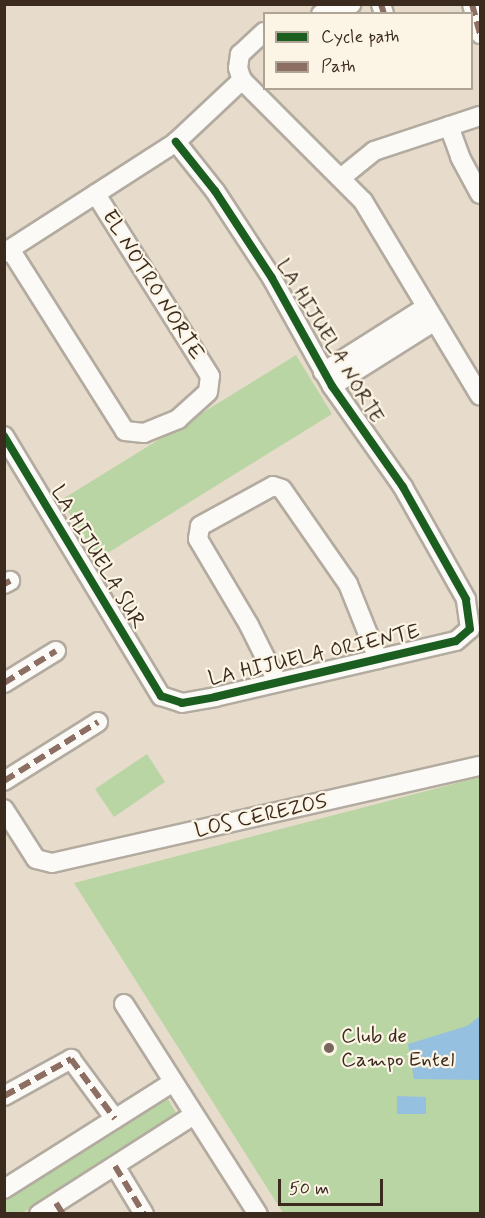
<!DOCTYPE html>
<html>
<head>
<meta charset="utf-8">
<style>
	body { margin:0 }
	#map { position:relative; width:485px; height:1218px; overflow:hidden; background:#e7dccb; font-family:Mynerve,sans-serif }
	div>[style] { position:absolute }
	.green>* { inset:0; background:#b9d5a4 }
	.water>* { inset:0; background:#96c0df }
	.roads { filter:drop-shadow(2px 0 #b3aba0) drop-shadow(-2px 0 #b3aba0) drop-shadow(0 2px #b3aba0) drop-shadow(0 -2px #b3aba0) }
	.minor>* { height:18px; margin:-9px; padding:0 9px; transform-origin:9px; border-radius:9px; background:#fbfaf7 }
	.quiet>* { height:6px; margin-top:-3px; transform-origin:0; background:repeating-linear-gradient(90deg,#8d6e63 0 12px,transparent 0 18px) }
	.cycleway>* { height:8px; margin:-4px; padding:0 4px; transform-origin:4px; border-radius:4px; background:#1b5e20 }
	.dots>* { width:16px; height:16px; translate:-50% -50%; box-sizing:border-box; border:3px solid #fcf5e5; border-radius:50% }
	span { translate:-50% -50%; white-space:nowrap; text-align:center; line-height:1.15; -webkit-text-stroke:4.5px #fcf5e5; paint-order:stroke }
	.street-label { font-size:21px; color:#3b2a1e }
	.poi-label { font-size:21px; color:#3b2a1e }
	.left { translate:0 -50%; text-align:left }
	.frame { position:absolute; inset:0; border:6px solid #3b2a1e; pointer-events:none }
	.legend { position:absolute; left:263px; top:12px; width:210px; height:78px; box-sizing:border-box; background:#fcf5e5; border:2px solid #afa495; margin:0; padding:8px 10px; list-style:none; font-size:18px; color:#3b2a1e }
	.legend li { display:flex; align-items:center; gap:12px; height:30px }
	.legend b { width:30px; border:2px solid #afa495 }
	.scale { position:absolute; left:278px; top:1179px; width:105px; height:27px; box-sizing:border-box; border:3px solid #3b2a1e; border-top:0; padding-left:8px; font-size:18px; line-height:21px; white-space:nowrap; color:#3b2a1e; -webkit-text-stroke:4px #fcf5e5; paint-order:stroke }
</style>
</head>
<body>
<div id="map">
	<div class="green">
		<div style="clip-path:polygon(296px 355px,332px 414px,98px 559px,61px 500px)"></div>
		<div style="clip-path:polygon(147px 754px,165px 782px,114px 817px,95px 789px)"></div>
		<div style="clip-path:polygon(480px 777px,480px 1213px,283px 1213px,74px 883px)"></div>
		<div style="clip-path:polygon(166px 1096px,178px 1116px,22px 1213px,5px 1214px,5px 1196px)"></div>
	</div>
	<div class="water">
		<div style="clip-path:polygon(480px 1016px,480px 1080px,414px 1079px,408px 1044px,467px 1026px)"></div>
		<div style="clip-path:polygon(397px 1096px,426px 1097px,426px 1114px,397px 1114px)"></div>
	</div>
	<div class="roads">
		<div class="minor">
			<div style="left:381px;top:4px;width:10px;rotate:73deg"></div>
			<div style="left:472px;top:4px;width:31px;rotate:75deg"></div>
			<div style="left:321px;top:14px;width:32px;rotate:-18deg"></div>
			<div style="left:264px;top:32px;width:33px;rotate:137deg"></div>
			<div style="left:240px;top:54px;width:14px;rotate:98deg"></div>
			<div style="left:238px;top:68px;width:13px;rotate:72deg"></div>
			<div style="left:242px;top:80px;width:171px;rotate:45deg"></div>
			<div style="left:363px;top:201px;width:227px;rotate:59deg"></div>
			<div style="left:449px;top:126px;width:33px;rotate:70deg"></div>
			<div style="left:460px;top:157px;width:42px;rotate:61.6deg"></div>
			<div style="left:342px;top:177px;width:41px;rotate:-39.1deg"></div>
			<div style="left:374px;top:151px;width:112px;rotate:-18.3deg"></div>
			<div style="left:10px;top:249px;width:215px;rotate:57.7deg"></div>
			<div style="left:125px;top:431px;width:19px;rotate:6deg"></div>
			<div style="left:144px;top:433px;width:37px;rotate:-22deg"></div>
			<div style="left:178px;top:419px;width:40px;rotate:-42deg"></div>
			<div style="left:208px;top:392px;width:16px;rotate:-83deg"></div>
			<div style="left:210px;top:376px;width:215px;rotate:-122.1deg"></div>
			<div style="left:4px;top:253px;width:205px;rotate:-32.8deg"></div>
			<div style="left:176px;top:142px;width:91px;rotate:-43.2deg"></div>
			<div style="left:323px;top:372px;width:122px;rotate:-32.3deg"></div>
			<div style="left:332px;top:386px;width:122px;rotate:-32.3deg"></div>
			<div style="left:4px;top:436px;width:304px;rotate:58.9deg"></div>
			<div style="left:161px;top:696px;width:22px;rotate:18deg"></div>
			<div style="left:182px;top:703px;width:34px;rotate:-10deg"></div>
			<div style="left:215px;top:697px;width:247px;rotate:-13.1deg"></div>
			<div style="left:456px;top:641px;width:18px;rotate:-41deg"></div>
			<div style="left:470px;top:629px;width:30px;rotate:-98deg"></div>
			<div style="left:466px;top:599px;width:129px;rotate:-119.4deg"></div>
			<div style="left:403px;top:487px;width:123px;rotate:-125.1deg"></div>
			<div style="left:332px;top:386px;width:124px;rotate:-119.1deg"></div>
			<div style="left:272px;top:278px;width:104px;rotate:-123.2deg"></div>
			<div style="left:215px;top:191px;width:63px;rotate:-128.5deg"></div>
			<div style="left:4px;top:584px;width:7px;rotate:-27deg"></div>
			<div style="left:277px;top:681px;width:63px;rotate:-116.6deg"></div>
			<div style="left:249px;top:625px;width:100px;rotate:-120.7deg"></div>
			<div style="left:198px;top:539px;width:13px;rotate:-81deg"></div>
			<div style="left:200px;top:526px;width:83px;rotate:-28.7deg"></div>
			<div style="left:273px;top:486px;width:9px;rotate:18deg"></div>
			<div style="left:282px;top:489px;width:116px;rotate:55.2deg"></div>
			<div style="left:348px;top:584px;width:81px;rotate:68.2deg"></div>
			<div style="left:4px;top:683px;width:61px;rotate:-31.6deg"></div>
			<div style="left:4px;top:781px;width:111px;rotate:-32.1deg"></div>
			<div style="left:4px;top:809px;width:59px;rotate:57.4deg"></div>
			<div style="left:36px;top:859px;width:16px;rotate:14deg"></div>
			<div style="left:52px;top:863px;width:439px;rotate:-12.8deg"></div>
			<div style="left:124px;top:1004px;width:249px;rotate:57.5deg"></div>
			<div style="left:4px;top:1096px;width:77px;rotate:-28.9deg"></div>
			<div style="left:71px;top:1059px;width:74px;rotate:53.7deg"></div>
			<div style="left:115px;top:1166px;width:56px;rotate:58.9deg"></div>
			<div style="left:4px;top:1189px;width:200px;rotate:-32.3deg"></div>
			<div style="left:39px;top:1214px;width:184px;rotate:-32.6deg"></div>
		</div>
	</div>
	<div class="quiet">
		<div style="left:381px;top:4px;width:10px;rotate:73deg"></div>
		<div style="left:472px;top:4px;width:31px;rotate:75deg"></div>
		<div style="left:4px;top:584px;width:7px;rotate:-27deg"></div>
		<div style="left:4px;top:683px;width:61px;rotate:-31.6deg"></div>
		<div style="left:4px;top:781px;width:111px;rotate:-32.1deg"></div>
		<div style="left:4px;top:1096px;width:77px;rotate:-28.9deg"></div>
		<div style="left:71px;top:1059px;width:74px;rotate:53.7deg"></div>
		<div style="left:115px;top:1166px;width:56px;rotate:58.9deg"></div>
		<div style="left:56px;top:1203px;width:13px;rotate:58deg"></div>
	</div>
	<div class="cycleway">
		<div style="left:4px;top:436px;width:304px;rotate:58.9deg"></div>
		<div style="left:161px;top:696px;width:22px;rotate:18deg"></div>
		<div style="left:182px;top:703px;width:34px;rotate:-10deg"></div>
		<div style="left:215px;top:697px;width:247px;rotate:-13.1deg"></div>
		<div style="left:456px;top:641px;width:18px;rotate:-41deg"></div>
		<div style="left:470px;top:629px;width:30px;rotate:-98deg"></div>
		<div style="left:466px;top:599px;width:129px;rotate:-119.4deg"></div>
		<div style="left:403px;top:487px;width:123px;rotate:-125.1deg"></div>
		<div style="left:332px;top:386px;width:124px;rotate:-119.1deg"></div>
		<div style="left:272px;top:278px;width:104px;rotate:-123.2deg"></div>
		<div style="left:215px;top:191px;width:63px;rotate:-128.5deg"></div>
	</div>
	<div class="dots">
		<div style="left:329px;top:1048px;background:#77685b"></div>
	</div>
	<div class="street-label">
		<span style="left:153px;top:285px;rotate:58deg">EL NOTRO NORTE</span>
		<span style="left:330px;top:341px;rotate:59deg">LA HIJUELA NORTE</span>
		<span style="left:98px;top:557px;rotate:59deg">LA HIJUELA SUR</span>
		<span style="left:314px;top:655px;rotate:-13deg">LA HIJUELA ORIENTE</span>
		<span style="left:261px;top:816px;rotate:-13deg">LOS CEREZOS</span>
	</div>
	<div class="poi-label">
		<span class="left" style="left:341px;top:1048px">Club de<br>Campo Entel</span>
	</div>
	<div class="frame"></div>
	<ul class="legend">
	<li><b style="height:8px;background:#1b5e20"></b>Cycle path</li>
	<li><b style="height:8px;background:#8d6e63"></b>Path</li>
	</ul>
	<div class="scale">50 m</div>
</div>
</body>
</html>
